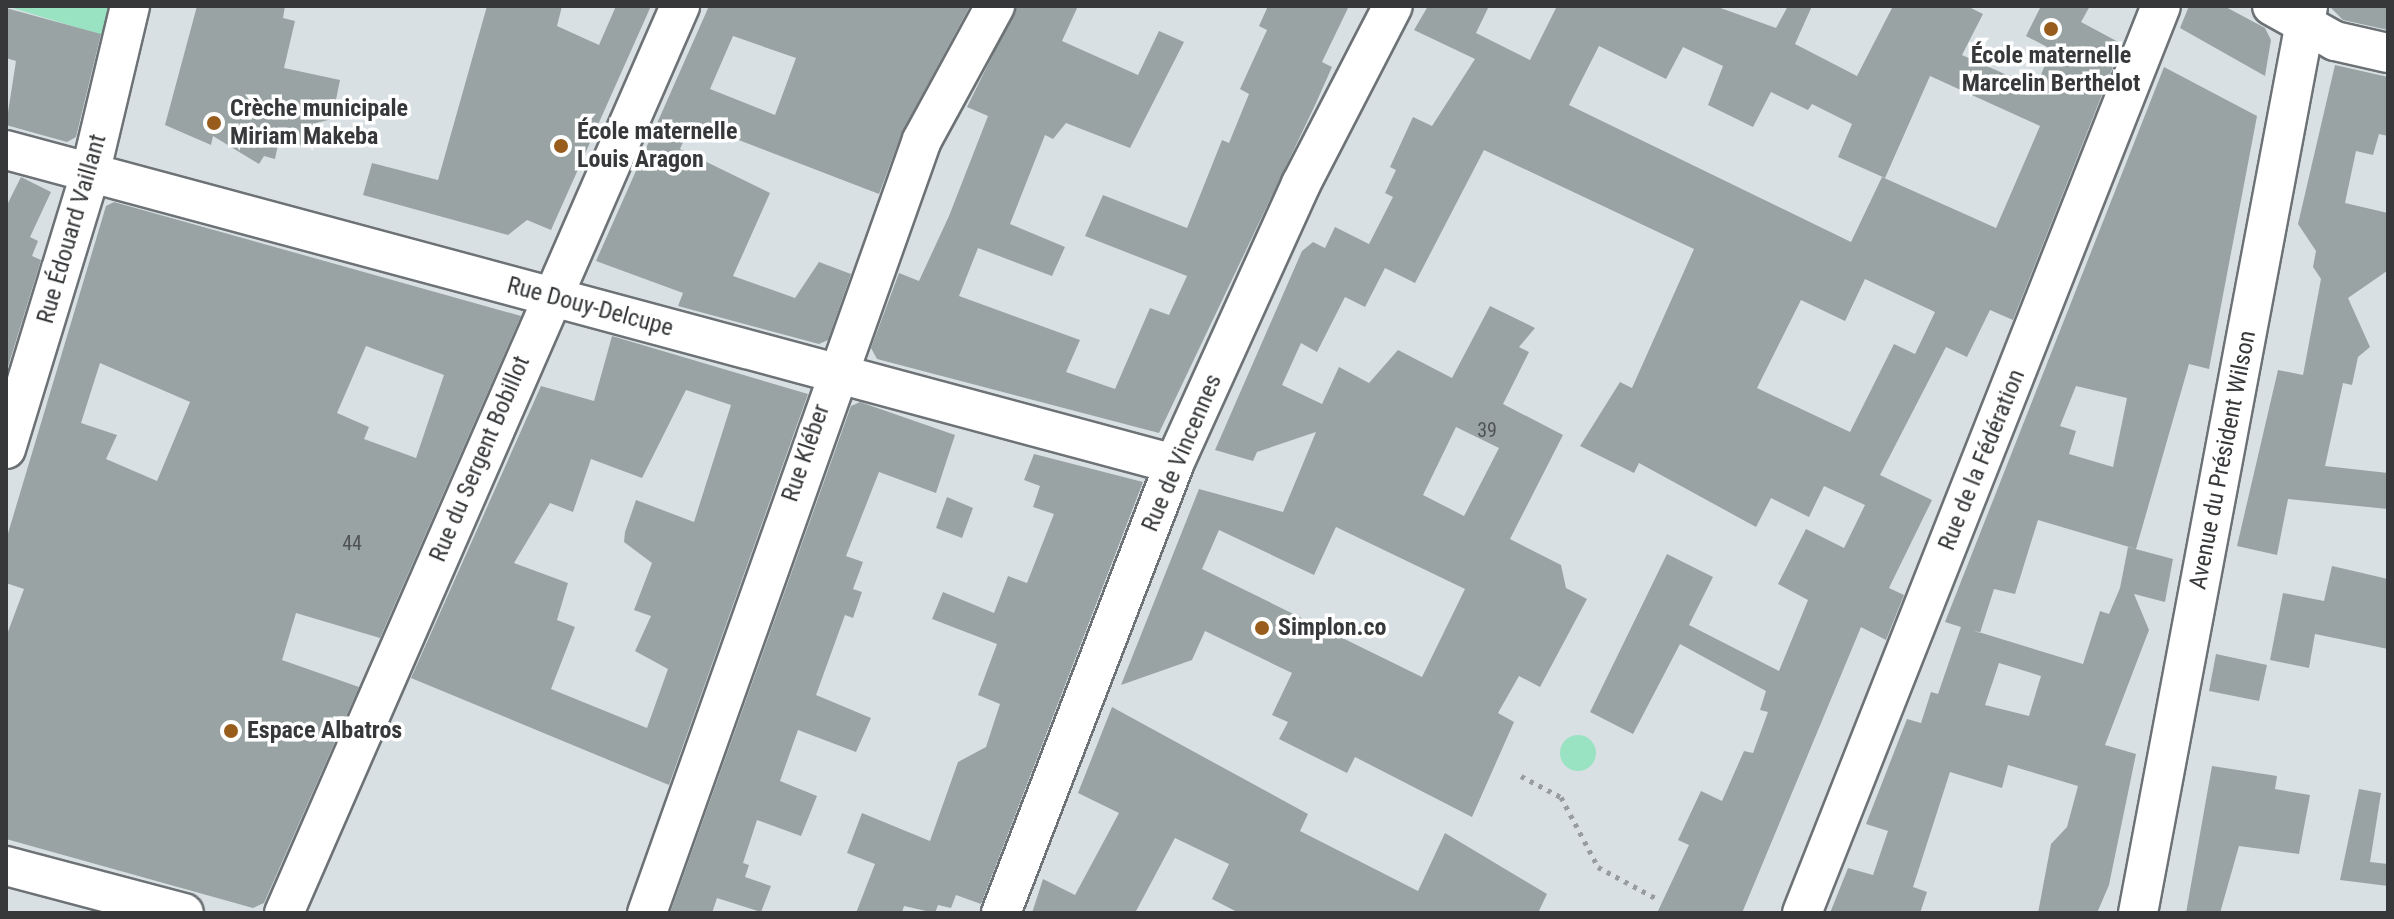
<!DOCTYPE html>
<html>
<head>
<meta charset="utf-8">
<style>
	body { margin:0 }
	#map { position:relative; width:2394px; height:919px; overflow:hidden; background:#d9e0e4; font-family:"Roboto Condensed",sans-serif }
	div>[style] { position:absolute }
	.green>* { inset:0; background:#9ae3c2 }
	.round { border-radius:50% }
	.building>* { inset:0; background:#9aa3a3 }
	.path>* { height:5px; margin-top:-2.5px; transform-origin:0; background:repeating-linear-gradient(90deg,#979c9f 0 4px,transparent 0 10px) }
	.roads { filter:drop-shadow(2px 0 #6c7275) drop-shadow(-2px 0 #6c7275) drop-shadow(0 2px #6c7275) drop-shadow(0 -2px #6c7275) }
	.minor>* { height:38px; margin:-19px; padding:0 19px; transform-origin:19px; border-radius:19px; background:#fff }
	.dots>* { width:22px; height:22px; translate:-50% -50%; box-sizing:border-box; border:4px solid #fff; border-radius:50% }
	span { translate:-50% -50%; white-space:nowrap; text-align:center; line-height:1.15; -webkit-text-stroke:7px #fff; paint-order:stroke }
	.number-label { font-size:20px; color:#4f5354 }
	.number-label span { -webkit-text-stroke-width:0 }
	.poi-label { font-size:24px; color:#36383a; font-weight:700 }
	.left { translate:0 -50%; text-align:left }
	.street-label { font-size:24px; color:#36383a }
	.frame { position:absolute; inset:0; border:8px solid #36383a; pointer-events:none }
</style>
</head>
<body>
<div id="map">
	<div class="green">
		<div style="clip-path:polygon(6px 6px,109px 6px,102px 35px)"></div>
		<div class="round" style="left:1560px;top:735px;width:36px;height:36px"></div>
	</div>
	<div class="building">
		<div style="clip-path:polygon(197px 6px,285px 6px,283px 18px,295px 21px,284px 68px,340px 80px,332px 119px,316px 123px,311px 147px,279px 140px,275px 159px,264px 156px,259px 164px,213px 136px,211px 145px,165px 125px)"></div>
		<div style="clip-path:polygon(487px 6px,562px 6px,557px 26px,599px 45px,616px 6px,651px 6px,551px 230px,527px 220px,508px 235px,363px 195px,372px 163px,438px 180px)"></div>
		<div style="clip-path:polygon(evenodd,709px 6px,970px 6px,903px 130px,879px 194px,692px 122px,680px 149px,770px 193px,733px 276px,795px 298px,819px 262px,851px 274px,828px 340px,819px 344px,678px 306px,683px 293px,596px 261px,709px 6px,733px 36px,796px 58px,775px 115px,710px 89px,733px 36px)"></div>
		<div style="clip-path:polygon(1017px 6px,1078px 6px,1062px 41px,1138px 75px,1159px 31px,1184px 42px,1130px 148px,1066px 123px,1053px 139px,1045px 135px,1010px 224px,1065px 247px,1052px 276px,978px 248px,959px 296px,1080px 340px,1066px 372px,1115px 389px,1150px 308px,1169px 315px,1187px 276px,1085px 236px,1103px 195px,1187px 228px,1222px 140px,1229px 143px,1249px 94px,1240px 89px,1267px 30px,1259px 26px,1268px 6px,1349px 6px,1322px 62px,1332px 67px,1316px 103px,1159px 433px,877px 359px,871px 348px,899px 273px,919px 281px,949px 216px,988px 116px,967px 107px)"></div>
		<div style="clip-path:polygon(evenodd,1428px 6px,1489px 6px,1476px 33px,1530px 60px,1557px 6px,1715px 6px,1776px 28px,1788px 6px,1812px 6px,1795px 44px,1857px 76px,1893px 6px,1967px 6px,1983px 14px,1962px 55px,2036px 88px,2051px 49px,2026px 36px,2041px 6px,2090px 6px,2081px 22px,2122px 44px,2013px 320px,1990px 310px,1967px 357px,1946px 347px,1880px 475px,1932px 500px,1889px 588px,1904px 595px,1886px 640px,1861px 627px,1742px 913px,1657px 913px,1689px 845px,1678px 840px,1701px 791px,1722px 801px,1744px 751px,1753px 753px,1768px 712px,1760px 710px,1766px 691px,1680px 644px,1633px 734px,1590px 712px,1667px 554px,1713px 577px,1689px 625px,1779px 671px,1808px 600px,1778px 584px,1806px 529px,1844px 548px,1865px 505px,1824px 486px,1809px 517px,1771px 498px,1756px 527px,1639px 463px,1634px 473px,1580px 446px,1620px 382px,1632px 388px,1694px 249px,1484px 150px,1415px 283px,1385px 268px,1365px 307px,1345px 297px,1317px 352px,1301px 343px,1282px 385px,1322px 404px,1339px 367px,1369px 383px,1398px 350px,1452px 378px,1490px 306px,1535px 328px,1519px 347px,1529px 352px,1503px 404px,1563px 435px,1510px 539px,1561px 565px,1566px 588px,1587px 599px,1540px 687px,1519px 676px,1498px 713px,1514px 722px,1472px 817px,1355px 757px,1347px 773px,1279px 739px,1288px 722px,1272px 715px,1292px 673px,1205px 631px,1192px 660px,1121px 685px,1199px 489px,1283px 512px,1316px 432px,1257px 452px,1253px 461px,1215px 450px,1302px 251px,1313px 242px,1325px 248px,1335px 227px,1369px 244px,1393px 197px,1385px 193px,1396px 170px,1390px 167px,1413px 117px,1432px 126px,1475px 59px,1414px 30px,1428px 6px,1599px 46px,1666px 79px,1683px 47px,1723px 66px,1708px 105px,1753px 127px,1771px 92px,1808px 110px,1812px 104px,1852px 124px,1838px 157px,1885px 178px,1930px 76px,2040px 126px,1996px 228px,1882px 177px,1851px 242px,1569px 105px,1599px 46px,1428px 6px,1865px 279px,1935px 312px,1915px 354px,1894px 344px,1850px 432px,1757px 388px,1801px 300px,1845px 321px,1865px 279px,1428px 6px,1456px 427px,1499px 448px,1464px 516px,1423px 495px,1456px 427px,1428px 6px,1336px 527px,1465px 589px,1422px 677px,1202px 569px,1219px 530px,1314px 575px,1336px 527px)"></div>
		<div style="clip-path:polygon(2189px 6px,2224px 6px,2265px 28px,2271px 40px,2265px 76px,2180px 28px)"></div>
		<div style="clip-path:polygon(2329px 6px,2388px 6px,2388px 30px,2343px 20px)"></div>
		<div style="clip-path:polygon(6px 8px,101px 34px,76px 137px,67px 142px,6px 125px,16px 61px,6px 58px)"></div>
		<div style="clip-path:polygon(2335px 65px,2388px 77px,2388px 136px,2379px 134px,2373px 155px,2356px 151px,2345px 203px,2388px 213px,2388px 243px,2387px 271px,2348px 298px,2370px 347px,2358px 357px,2352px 385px,2343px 383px,2325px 466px,2388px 473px,2388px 509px,2288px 499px,2277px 555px,2237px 546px,2278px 370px,2303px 375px,2321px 279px,2313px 267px,2316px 251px,2298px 224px)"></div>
		<div style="clip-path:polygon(evenodd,2164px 67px,2257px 116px,2209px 369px,2189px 364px,2136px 549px,2038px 520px,2015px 594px,1994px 589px,1980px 633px,1972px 630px,2083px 664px,2100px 611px,2109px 614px,2120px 588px,2128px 547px,2173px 559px,2165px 602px,2134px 594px,2149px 630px,2105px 745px,2136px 754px,2109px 885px,2097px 913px,2038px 913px,2051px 844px,2067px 827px,2078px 786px,2008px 765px,2002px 788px,1950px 772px,1913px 887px,1927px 892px,1920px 913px,1830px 913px,1848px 868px,1873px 875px,1888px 831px,1866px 824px,1907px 719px,1921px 723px,1931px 692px,1938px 694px,1961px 627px,1945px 622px,2164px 67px,2076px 386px,2127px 398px,2113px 467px,2069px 454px,2076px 431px,2060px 426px,2076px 386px,2164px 67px,1999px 663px,2041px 676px,2029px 716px,1985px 705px,1999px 663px)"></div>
		<div style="clip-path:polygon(21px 177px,51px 192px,30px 237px,38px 241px,32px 256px,41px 260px,7px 370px,6px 207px)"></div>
		<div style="clip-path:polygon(evenodd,114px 202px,521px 316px,380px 638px,296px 613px,282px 660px,359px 687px,264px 903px,253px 908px,6px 839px,6px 637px,24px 589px,6px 583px,6px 540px,106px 206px,114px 202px,366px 346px,444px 375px,416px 458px,364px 439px,369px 427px,337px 413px,366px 346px,114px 202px,100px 363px,190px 402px,157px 481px,106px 459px,117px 435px,81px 423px,100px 363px)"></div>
		<div style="clip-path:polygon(evenodd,612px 336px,808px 394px,669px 785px,411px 678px,541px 386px,594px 401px,612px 336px,686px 390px,731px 405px,694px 522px,636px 500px,625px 532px,624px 542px,652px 563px,634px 610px,651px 616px,635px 651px,668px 669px,647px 728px,551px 689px,575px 627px,557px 620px,568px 583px,514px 563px,550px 503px,573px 512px,591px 459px,642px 478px,686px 390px)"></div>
		<div style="clip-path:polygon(860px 402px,955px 435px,936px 493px,879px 472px,846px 556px,863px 562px,853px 589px,862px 592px,853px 618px,845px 615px,816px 695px,871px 718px,856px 752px,798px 730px,780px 781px,817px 796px,801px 836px,757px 820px,743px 863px,749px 865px,745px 877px,771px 886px,761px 912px,717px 898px,712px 913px,670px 913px,851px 406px)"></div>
		<div style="clip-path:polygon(1034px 454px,1143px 482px,981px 904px,956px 895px,951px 908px,938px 905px,935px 913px,904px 906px,902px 913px,856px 913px,875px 864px,847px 853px,862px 813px,930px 841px,958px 762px,986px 747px,1000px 704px,978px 695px,997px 644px,932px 619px,943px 592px,994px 613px,1008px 576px,1027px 583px,1054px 514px,1033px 507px,1040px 486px,1024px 480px)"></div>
		<div style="clip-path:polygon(947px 497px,973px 508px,962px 538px,936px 528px)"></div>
		<div style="clip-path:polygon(2332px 566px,2388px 579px,2388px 649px,2315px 634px,2309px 668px,2270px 660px,2283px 593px,2324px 601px)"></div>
		<div style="clip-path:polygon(2216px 654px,2267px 665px,2259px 701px,2209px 691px)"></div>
		<div style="clip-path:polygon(1112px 707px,1308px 814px,1300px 831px,1418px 891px,1445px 833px,1547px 894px,1538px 913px,1239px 913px,1212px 899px,1229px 864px,1175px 838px,1135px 913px,1032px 913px,1043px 879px,1075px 895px,1119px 813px,1078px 793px)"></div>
		<div style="clip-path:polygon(2212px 766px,2277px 776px,2275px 789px,2310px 795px,2299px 854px,2239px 846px,2220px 913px,2186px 913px)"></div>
		<div style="clip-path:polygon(2359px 789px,2381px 793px,2370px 862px,2388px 864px,2388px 886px,2340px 880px)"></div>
	</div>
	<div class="path">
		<div style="left:1521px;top:776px;width:45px;rotate:27.7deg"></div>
		<div style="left:1561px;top:797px;width:79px;rotate:62.1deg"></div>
		<div style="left:1598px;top:867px;width:69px;rotate:28.4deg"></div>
	</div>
	<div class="roads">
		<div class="minor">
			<div style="left:2272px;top:6px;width:72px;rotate:29.1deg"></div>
			<div style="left:2335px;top:41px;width:54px;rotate:12.8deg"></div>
			<div style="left:6px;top:150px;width:1209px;rotate:15.05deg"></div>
			<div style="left:6px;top:449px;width:288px;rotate:-73deg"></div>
			<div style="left:90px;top:174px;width:173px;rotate:-76.6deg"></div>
			<div style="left:6px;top:866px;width:184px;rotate:14.8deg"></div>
			<div style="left:284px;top:913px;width:990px;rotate:-66.41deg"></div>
			<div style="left:647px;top:913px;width:820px;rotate:-70.42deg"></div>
			<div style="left:922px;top:140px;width:153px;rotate:-61.4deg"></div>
			<div style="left:1001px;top:913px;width:481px;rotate:-68.9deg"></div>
			<div style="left:1174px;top:464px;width:307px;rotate:-65.6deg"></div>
			<div style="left:1301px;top:184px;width:200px;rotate:-62.7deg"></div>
			<div style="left:1802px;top:913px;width:975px;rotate:-68.41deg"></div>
			<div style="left:2138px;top:913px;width:923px;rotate:-79.38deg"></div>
		</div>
	</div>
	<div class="dots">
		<div style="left:2051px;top:29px;background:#985d1c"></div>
		<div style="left:214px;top:123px;background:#985d1c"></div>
		<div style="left:561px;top:146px;background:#985d1c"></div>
		<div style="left:1262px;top:628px;background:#985d1c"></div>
		<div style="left:231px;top:731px;background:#985d1c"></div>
	</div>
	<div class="number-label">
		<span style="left:1487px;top:430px">39</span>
		<span style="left:352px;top:543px">44</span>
	</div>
	<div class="poi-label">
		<span style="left:2051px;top:70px">École maternelle<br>Marcelin Berthelot</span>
		<span class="left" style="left:230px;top:123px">Crèche municipale<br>Miriam Makeba</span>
		<span class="left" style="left:577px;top:146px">École maternelle<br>Louis Aragon</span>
		<span class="left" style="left:1278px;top:628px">Simplon.co</span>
		<span class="left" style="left:247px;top:731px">Espace Albatros</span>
	</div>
	<div class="street-label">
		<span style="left:72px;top:229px;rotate:-74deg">Rue Édouard Vaillant</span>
		<span style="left:590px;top:307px;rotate:15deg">Rue Douy-Delcupe</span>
		<span style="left:806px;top:453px;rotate:-71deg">Rue Kléber</span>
		<span style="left:1182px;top:453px;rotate:-67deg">Rue de Vincennes</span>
		<span style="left:480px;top:459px;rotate:-67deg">Rue du Sergent Bobillot</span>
		<span style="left:1982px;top:460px;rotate:-68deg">Rue de la Fédération</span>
		<span style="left:2223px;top:460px;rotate:-79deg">Avenue du Président Wilson</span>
	</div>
	<div class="frame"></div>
</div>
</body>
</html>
